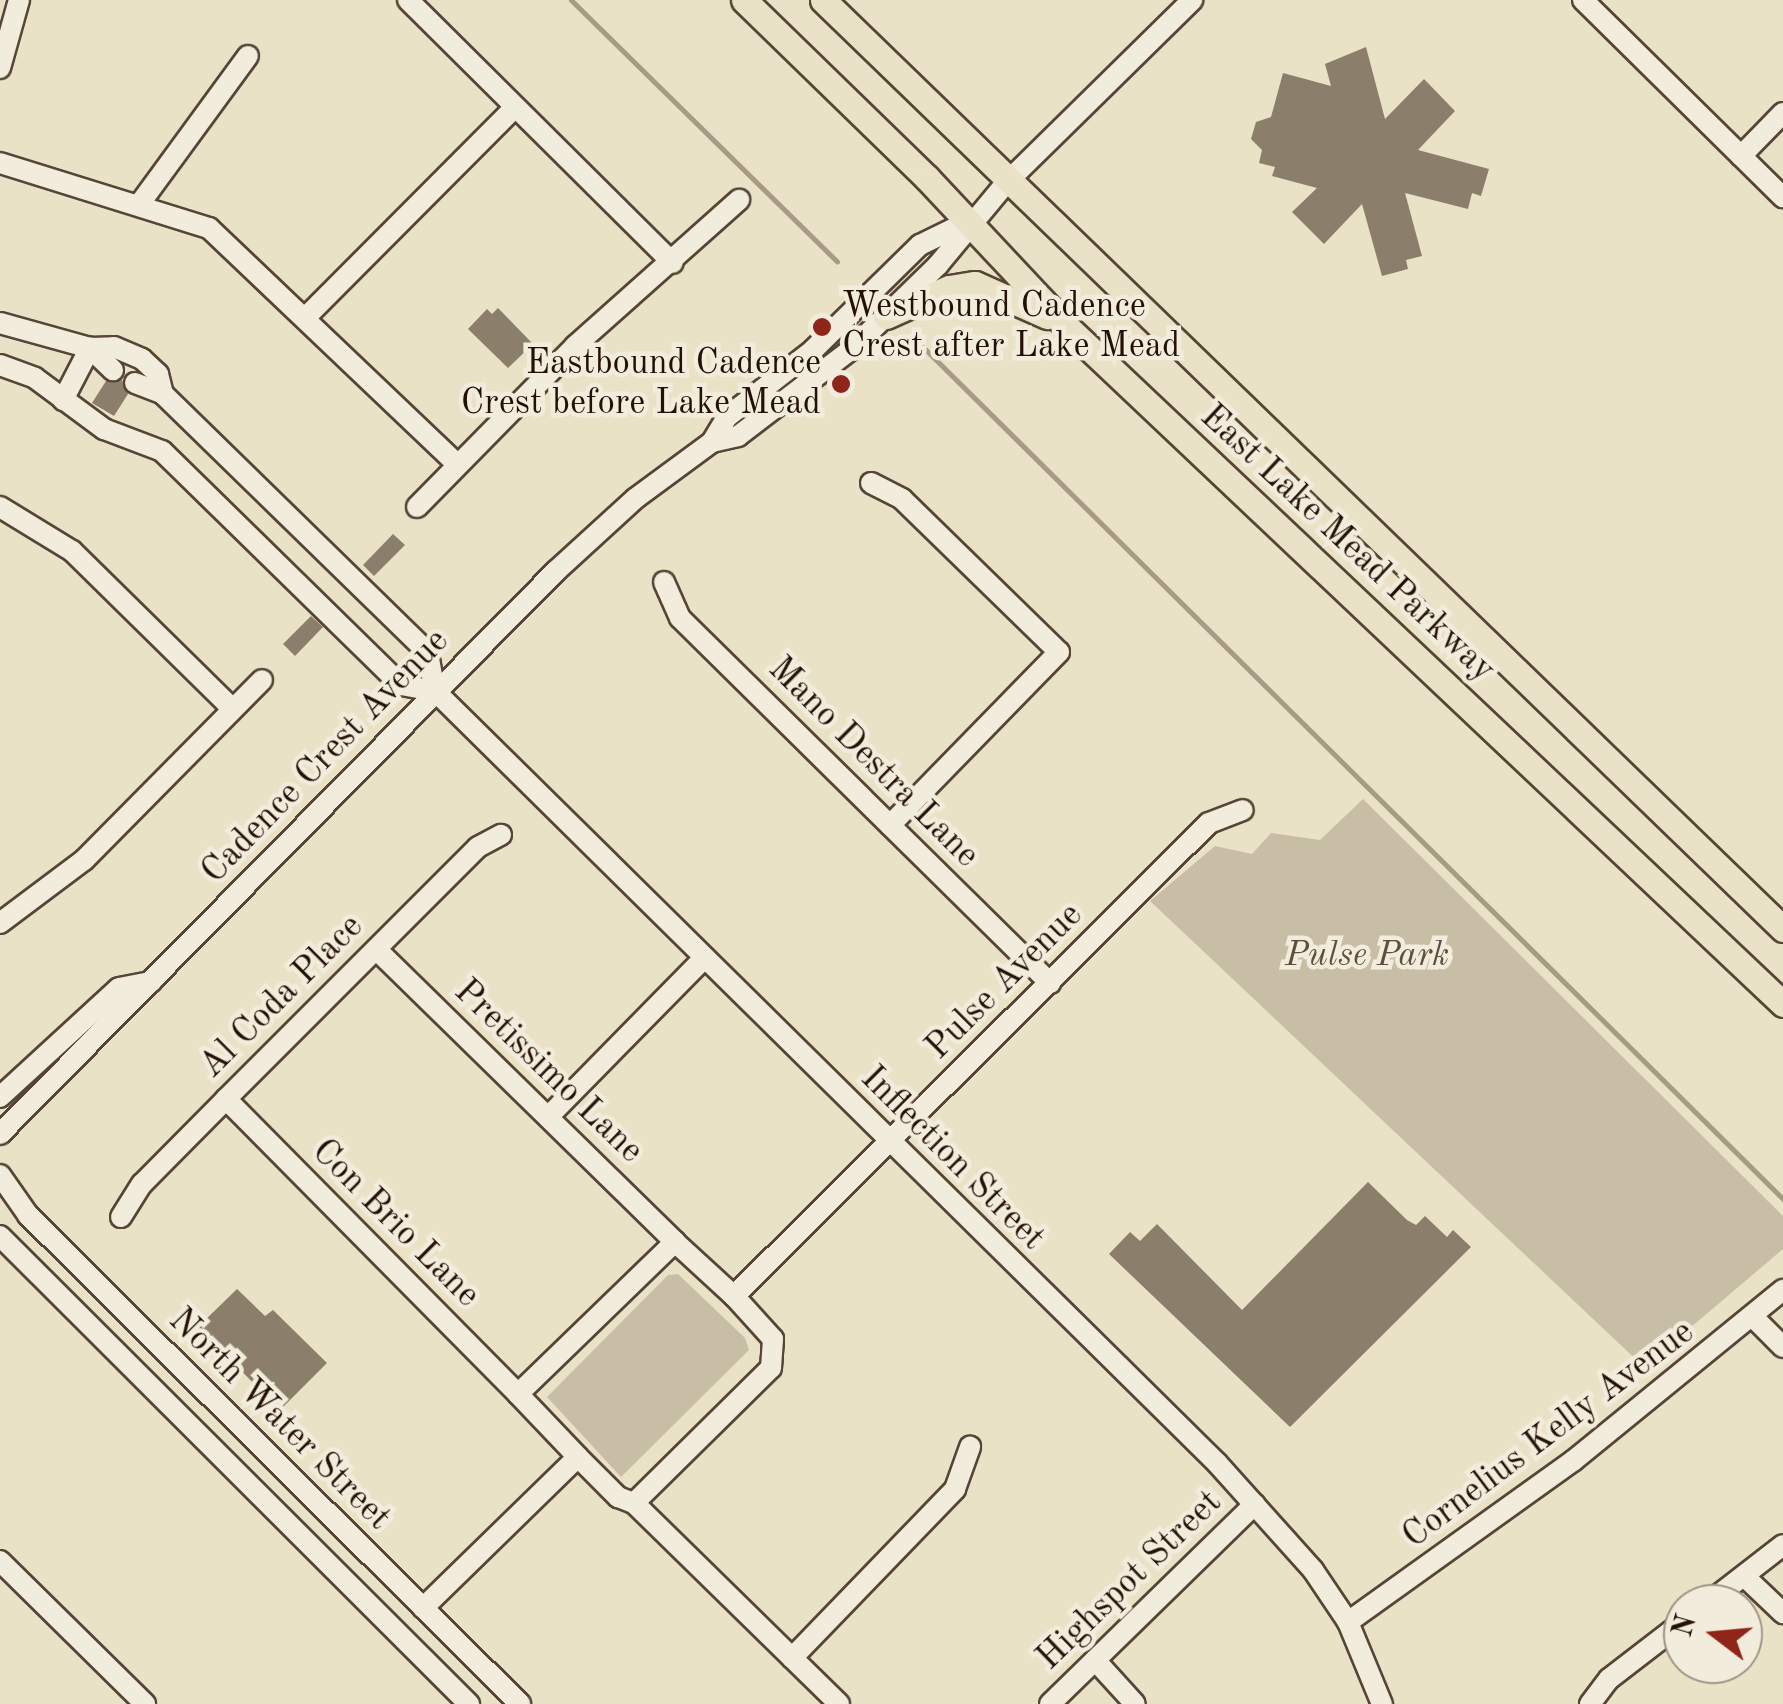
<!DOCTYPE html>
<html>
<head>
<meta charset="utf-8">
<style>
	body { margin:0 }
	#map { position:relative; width:1783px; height:1704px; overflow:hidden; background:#eae2c7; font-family:"Old Standard TT",serif }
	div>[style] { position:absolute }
	.green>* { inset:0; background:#c8bea6 }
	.stream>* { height:5px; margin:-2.5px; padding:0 2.5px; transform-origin:2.5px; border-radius:2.5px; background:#a79b85 }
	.building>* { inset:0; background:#8b7e6a }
	.roads { filter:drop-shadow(2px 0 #564536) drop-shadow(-2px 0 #564536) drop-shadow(0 2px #564536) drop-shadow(0 -2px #564536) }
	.minor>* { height:20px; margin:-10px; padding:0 10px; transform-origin:10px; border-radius:10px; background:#f1ecdb }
	.major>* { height:25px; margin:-12.5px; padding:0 12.5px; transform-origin:12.5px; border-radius:12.5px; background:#eae2c7 }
	.dots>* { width:28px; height:28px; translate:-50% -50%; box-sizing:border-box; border:5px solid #f1ecdb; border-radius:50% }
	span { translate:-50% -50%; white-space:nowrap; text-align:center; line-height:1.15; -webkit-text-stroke:9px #f1ecdb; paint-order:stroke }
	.poi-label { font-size:35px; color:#241106 }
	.left { translate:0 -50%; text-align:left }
	.right { translate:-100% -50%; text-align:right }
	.street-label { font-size:35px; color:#241106 }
	.park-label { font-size:35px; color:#5d4e3e; font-style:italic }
	.north { position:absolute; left:1663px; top:1584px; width:100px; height:100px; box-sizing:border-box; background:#f1ecdb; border:2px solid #9f9486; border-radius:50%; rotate:286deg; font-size:28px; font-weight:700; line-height:40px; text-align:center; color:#241106 }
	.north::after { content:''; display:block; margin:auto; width:35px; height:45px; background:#8f2418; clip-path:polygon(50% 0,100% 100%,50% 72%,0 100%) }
</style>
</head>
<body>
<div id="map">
	<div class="green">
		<div style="clip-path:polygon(1363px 799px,1783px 1216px,1783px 1249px,1644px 1367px,1150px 901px,1215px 846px,1252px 854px,1271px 833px,1320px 840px)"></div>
		<div style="clip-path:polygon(678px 1274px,745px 1338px,749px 1350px,621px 1477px,547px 1397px,668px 1275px)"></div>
	</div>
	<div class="stream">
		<div style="left:571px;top:0;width:373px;rotate:44.5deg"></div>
		<div style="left:923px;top:347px;width:1211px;rotate:44.73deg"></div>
	</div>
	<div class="building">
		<div style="clip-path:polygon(1366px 47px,1385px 119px,1424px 79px,1455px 111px,1418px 150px,1489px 169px,1481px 196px,1472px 193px,1468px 209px,1405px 193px,1422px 256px,1406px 260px,1408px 269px,1382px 276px,1362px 204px,1324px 244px,1292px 212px,1317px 188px,1272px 176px,1275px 167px,1259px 163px,1262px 150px,1251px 139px,1256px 122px,1271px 117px,1283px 73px,1331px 86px,1325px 64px)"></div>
		<div style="clip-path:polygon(498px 308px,533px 344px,508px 368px,468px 329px,487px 309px,492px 314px)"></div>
		<div style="clip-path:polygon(122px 380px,128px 394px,114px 416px,92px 403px,106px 381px)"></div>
		<div style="clip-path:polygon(393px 534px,405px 545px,374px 576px,363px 565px)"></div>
		<div style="clip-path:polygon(311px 616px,323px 627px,295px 656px,283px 644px)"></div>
		<div style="clip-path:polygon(1368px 1182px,1407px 1220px,1416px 1225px,1425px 1216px,1447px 1237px,1453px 1230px,1471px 1247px,1290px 1427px,1109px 1254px,1130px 1232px,1140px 1241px,1157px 1224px,1242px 1310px)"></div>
		<div style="clip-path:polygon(237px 1289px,265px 1316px,273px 1310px,327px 1363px,280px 1410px,198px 1327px)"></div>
	</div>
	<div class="roads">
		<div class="minor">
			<div style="left:408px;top:0;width:373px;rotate:44.8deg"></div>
			<div style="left:1583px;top:0;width:281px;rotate:44.6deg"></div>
			<div style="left:0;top:68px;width:71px;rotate:-74.4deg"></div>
			<div style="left:1741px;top:156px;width:60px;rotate:-45.7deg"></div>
			<div style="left:0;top:163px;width:219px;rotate:17.3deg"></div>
			<div style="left:209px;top:228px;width:342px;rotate:43.6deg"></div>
			<div style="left:141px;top:202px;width:181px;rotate:-53.8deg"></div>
			<div style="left:307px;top:316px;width:295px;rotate:-45.1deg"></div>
			<div style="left:0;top:323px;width:93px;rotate:15.5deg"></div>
			<div style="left:90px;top:348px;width:32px;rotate:44deg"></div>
			<div style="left:0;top:365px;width:37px;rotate:20deg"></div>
			<div style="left:35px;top:378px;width:86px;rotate:36.5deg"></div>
			<div style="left:104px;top:429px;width:62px;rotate:20.8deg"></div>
			<div style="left:162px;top:451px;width:334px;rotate:44.4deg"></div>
			<div style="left:401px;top:685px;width:35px;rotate:10deg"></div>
			<div style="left:135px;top:383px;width:30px;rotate:21deg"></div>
			<div style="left:63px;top:400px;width:59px;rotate:-62.6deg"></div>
			<div style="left:90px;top:348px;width:24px;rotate:-2deg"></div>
			<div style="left:114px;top:347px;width:30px;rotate:23deg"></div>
			<div style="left:142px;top:359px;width:22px;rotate:43deg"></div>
			<div style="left:158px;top:374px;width:21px;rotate:76deg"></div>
			<div style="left:163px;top:394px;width:371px;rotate:44.3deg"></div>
			<div style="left:428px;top:653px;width:39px;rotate:80deg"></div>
			<div style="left:712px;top:442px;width:29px;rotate:-59deg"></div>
			<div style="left:727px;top:417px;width:109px;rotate:-37.9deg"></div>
			<div style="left:813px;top:350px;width:150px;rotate:-44.5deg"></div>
			<div style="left:920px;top:245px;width:50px;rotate:-26.1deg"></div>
			<div style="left:871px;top:483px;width:35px;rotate:27deg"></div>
			<div style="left:902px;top:499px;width:219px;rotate:44.3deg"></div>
			<div style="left:1059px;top:652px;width:242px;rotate:134.3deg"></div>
			<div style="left:0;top:507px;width:84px;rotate:31.4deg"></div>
			<div style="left:72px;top:551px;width:224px;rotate:44.5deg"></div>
			<div style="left:417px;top:507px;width:226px;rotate:-45.5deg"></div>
			<div style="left:575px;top:346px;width:220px;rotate:-41.7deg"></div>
			<div style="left:664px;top:582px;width:39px;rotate:66deg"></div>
			<div style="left:680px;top:618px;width:520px;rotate:44.61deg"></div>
			<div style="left:435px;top:691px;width:1099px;rotate:44.63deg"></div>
			<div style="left:1217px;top:1463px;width:144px;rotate:48.1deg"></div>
			<div style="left:1313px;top:1570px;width:63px;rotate:56.1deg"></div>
			<div style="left:1348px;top:1622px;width:89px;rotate:67.5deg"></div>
			<div style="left:0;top:923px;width:105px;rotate:-36.9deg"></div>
			<div style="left:84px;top:860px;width:253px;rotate:-45.3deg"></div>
			<div style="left:377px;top:950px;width:417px;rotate:44.4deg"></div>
			<div style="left:0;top:1097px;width:161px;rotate:-42.5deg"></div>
			<div style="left:119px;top:988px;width:33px;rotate:-11deg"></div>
			<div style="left:226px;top:1099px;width:415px;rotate:45.3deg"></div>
			<div style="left:548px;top:1117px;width:221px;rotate:-45.5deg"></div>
			<div style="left:0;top:1134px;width:791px;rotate:-45.36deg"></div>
			<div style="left:556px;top:571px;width:108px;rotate:-42.4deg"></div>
			<div style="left:636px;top:498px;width:94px;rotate:-36.4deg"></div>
			<div style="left:712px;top:442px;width:27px;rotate:-13deg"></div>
			<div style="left:738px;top:436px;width:145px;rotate:-37.4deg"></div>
			<div style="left:853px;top:348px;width:119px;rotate:-44.3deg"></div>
			<div style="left:938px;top:265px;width:108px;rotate:-50.3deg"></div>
			<div style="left:1007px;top:182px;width:260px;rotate:-44.5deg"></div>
			<div style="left:0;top:1175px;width:49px;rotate:55deg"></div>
			<div style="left:28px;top:1215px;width:694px;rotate:44.82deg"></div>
			<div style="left:121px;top:1217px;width:39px;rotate:-58deg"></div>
			<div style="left:142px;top:1184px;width:120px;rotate:-45.3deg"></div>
			<div style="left:226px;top:1099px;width:356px;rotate:-45deg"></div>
			<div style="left:478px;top:847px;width:26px;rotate:-28deg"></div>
			<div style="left:0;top:1236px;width:663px;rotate:44.94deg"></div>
			<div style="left:1754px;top:1318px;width:41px;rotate:45deg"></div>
			<div style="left:578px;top:1457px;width:87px;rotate:-133.6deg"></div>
			<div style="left:518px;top:1394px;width:219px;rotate:-44.1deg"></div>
			<div style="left:675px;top:1242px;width:80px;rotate:42.5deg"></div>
			<div style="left:634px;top:1503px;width:287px;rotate:44.4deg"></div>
			<div style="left:0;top:1561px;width:204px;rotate:44.6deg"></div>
			<div style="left:1744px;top:1576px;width:54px;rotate:43.5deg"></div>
			<div style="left:1707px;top:1604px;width:96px;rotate:-37.8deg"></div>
			<div style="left:423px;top:1608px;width:216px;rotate:-44.3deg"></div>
			<div style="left:578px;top:1457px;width:57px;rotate:45deg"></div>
			<div style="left:618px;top:1497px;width:17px;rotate:21deg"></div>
			<div style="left:634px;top:1503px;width:192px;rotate:-44.6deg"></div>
			<div style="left:771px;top:1368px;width:29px;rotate:-86deg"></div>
			<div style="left:773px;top:1339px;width:58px;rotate:-132.2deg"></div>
			<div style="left:734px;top:1296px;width:670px;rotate:-44.88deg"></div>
			<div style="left:1209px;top:823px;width:36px;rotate:-21deg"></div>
			<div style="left:1348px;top:1622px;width:277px;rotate:-35.6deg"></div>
			<div style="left:1573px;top:1461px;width:271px;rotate:-39.2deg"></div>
			<div style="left:792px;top:1658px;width:235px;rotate:-46deg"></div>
			<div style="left:955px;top:1489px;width:45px;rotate:-70.3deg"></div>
			<div style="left:1095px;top:1660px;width:59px;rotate:47.7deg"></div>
			<div style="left:1050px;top:1704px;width:286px;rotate:-44.3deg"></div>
			<div style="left:1590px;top:1704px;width:31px;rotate:-53deg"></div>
			<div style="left:1609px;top:1679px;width:93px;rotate:-37.6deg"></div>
		</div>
		<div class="major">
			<div style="left:744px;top:0;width:255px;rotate:44.2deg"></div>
			<div style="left:927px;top:178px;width:206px;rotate:46.8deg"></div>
			<div style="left:1068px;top:328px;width:984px;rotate:43.39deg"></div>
			<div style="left:823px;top:0;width:1336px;rotate:44.06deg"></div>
			<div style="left:886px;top:316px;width:69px;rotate:-24deg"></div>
			<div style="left:949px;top:288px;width:26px;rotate:-9deg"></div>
			<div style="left:975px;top:284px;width:79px;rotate:24deg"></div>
		</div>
	</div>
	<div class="dots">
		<div style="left:822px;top:327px;background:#8f2418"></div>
		<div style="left:841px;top:384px;background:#8f2418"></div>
	</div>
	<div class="poi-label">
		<span class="left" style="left:842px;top:327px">Westbound Cadence<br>Crest after Lake Mead</span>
		<span class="right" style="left:821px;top:384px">Eastbound Cadence<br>Crest before Lake Mead</span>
	</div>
	<div class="street-label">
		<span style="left:1347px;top:544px;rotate:43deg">East Lake Mead Parkway</span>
		<span style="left:326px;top:757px;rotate:-46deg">Cadence Crest Avenue</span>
		<span style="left:873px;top:763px;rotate:45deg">Mano Destra Lane</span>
		<span style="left:1005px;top:982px;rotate:-45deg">Pulse Avenue</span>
		<span style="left:282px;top:997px;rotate:-45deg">Al Coda Place</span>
		<span style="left:548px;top:1072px;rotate:44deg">Pretissimo Lane</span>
		<span style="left:952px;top:1159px;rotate:45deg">Inflection Street</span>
		<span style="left:395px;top:1224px;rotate:45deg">Con Brio Lane</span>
		<span style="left:279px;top:1420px;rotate:45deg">North Water Street</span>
		<span style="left:1549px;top:1435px;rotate:-37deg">Cornelius Kelly Avenue</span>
		<span style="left:1130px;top:1581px;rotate:-44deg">Highspot Street</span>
	</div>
	<div class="park-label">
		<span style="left:1367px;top:956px">Pulse Park</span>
	</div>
	<div class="north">N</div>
</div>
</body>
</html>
